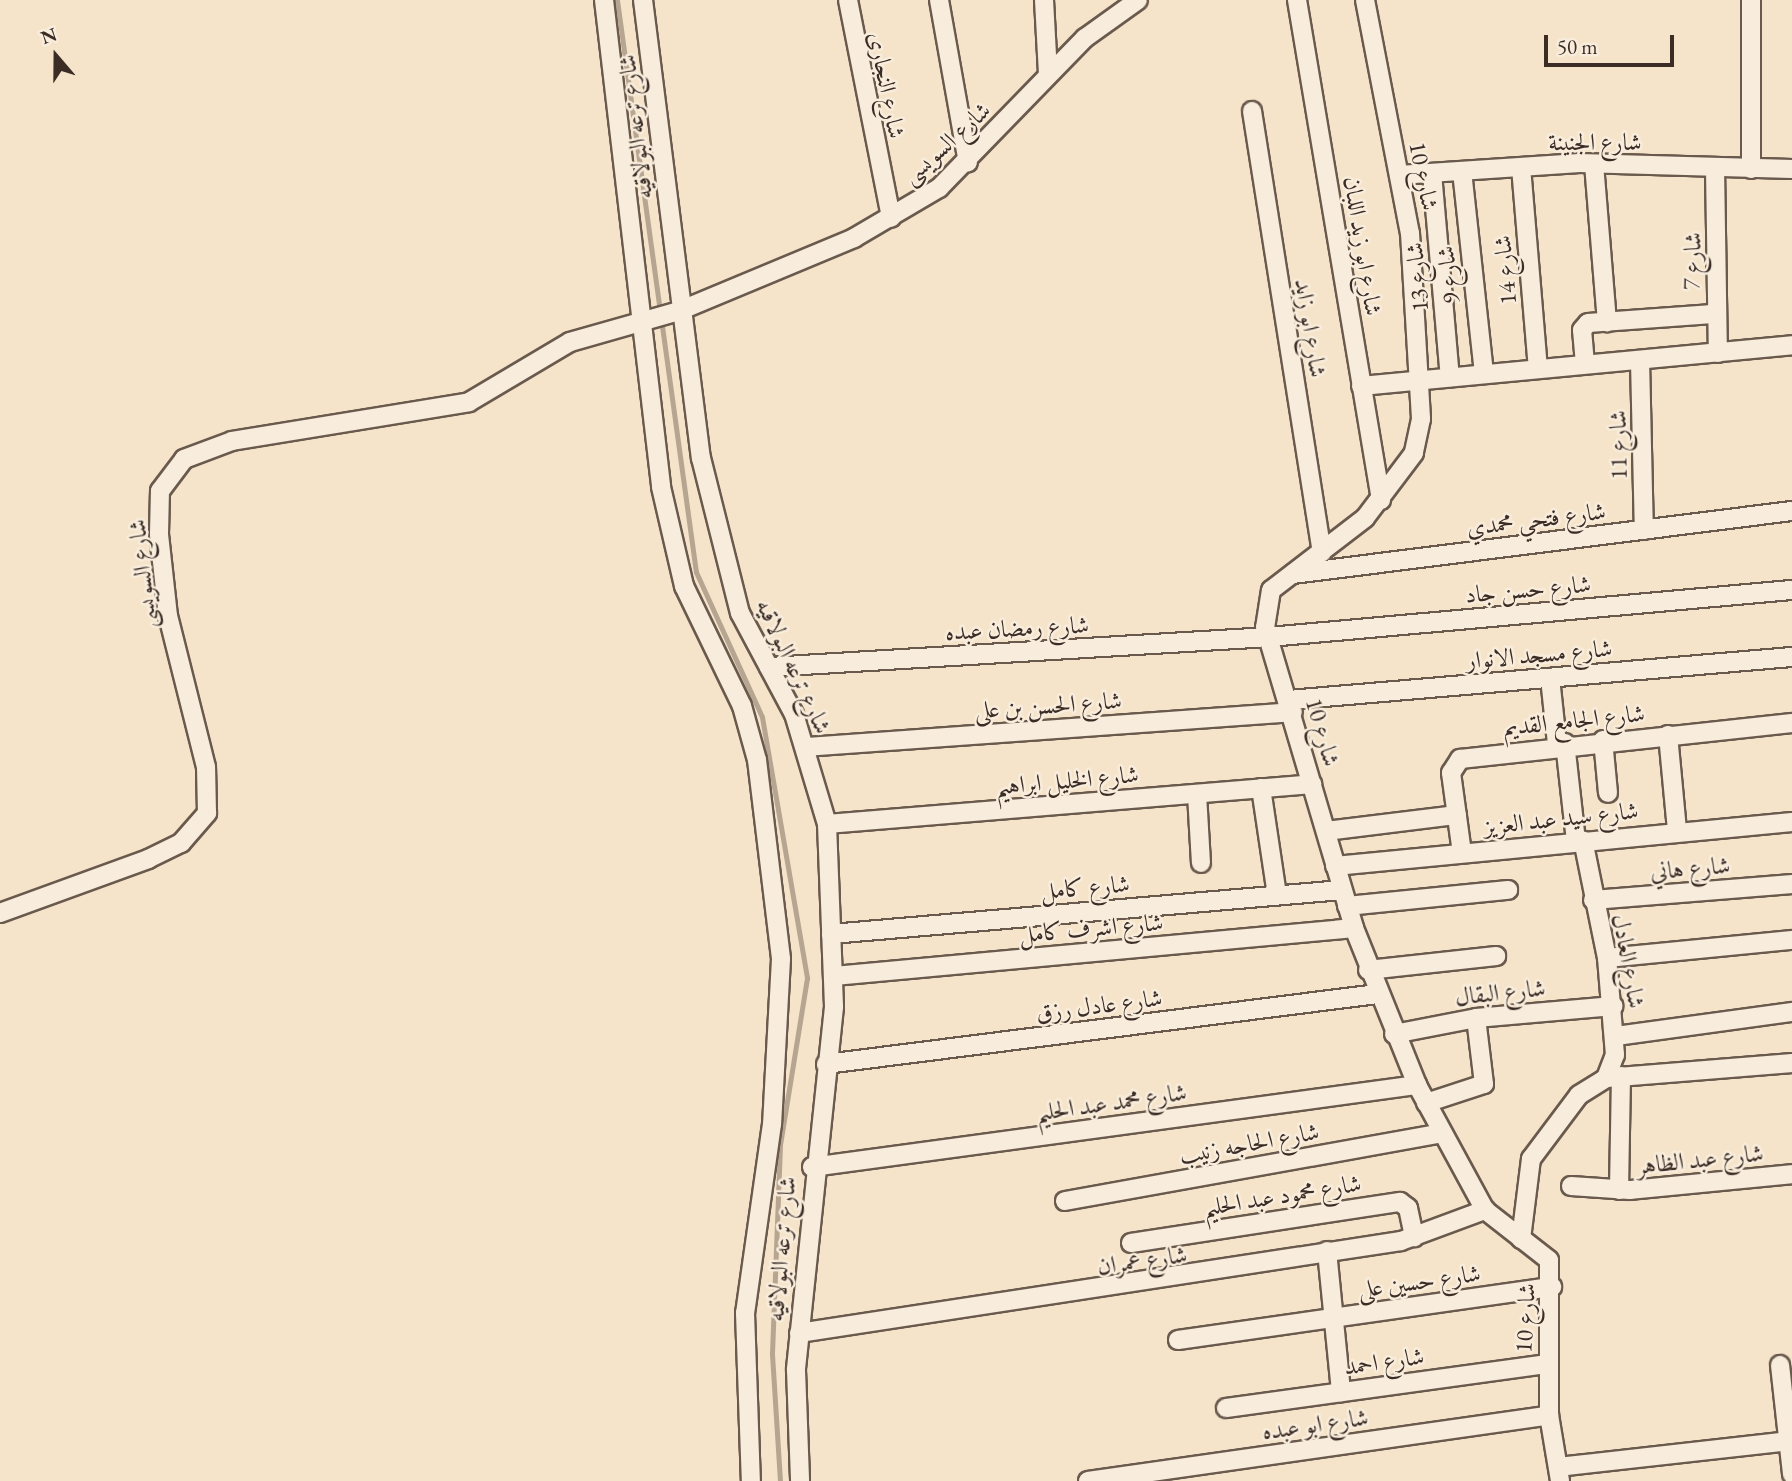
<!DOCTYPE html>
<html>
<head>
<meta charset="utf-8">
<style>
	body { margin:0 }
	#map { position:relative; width:1792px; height:1481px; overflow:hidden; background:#f5e4c9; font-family:"EB Garamond",Amiri,serif }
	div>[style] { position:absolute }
	.stream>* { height:5px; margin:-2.5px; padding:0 2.5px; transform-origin:2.5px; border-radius:2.5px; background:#b6a591 }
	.roads { filter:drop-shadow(2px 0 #6a5a4e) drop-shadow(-2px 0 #6a5a4e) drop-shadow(0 2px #6a5a4e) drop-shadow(0 -2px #6a5a4e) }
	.minor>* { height:18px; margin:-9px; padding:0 9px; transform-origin:9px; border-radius:9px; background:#f8eddc }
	span { translate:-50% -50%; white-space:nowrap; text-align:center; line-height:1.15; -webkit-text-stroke:5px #f8eddc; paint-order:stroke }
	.street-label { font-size:24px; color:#3b2c25 }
	.north { position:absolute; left:21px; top:21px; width:70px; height:70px; -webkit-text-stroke:5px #f8eddc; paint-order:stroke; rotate:340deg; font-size:19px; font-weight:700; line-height:28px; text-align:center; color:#3b2c25 }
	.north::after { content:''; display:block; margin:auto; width:24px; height:32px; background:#3b2c25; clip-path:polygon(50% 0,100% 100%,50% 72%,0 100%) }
	.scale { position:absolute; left:1544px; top:35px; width:130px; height:32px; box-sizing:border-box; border:4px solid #3b2c25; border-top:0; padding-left:9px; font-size:21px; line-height:24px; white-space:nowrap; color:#3b2c25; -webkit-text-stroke:5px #f8eddc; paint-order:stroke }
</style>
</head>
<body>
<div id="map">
	<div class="stream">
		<div style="left:617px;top:0;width:577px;rotate:82.14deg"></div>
		<div style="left:696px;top:572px;width:159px;rotate:65.5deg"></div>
		<div style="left:762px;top:717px;width:265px;rotate:80.2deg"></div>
		<div style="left:807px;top:978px;width:169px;rotate:99.2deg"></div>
		<div style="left:780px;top:1145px;width:209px;rotate:92.2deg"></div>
		<div style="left:772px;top:1354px;width:127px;rotate:86.4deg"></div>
	</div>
	<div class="roads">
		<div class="minor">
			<div style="left:604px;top:0;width:490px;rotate:83.3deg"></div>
			<div style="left:661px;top:487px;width:102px;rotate:76.9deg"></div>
			<div style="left:684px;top:586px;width:133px;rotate:64.2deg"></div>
			<div style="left:742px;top:706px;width:56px;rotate:74.5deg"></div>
			<div style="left:757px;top:760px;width:200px;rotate:83.1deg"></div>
			<div style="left:781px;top:959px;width:165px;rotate:93.1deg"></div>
			<div style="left:772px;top:1124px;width:191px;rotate:98.1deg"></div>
			<div style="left:745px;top:1313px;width:168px;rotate:88deg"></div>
			<div style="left:643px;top:0;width:462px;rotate:82.8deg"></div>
			<div style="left:701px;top:458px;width:160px;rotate:75.9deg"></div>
			<div style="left:740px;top:613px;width:115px;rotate:61.9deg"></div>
			<div style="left:794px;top:714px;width:115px;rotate:73.3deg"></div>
			<div style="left:827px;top:824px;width:183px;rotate:87.8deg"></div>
			<div style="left:834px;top:1007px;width:365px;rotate:96deg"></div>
			<div style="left:796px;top:1370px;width:111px;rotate:87.9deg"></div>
			<div style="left:848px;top:0;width:222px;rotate:78.8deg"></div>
			<div style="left:939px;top:0;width:165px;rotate:79.9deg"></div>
			<div style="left:1044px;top:0;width:73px;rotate:86.9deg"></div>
			<div style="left:1297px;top:0;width:507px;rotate:80.46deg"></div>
			<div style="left:1365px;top:0;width:237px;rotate:79.1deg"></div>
			<div style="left:1410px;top:233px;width:186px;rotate:86.6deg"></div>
			<div style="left:1421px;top:419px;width:35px;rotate:102deg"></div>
			<div style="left:1414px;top:453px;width:81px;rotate:127deg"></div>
			<div style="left:1365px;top:518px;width:118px;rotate:142.5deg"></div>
			<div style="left:1271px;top:590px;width:37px;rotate:99deg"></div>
			<div style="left:1265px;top:627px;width:314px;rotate:73.5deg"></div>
			<div style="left:1354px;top:928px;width:169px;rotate:68.1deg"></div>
			<div style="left:1417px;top:1085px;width:142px;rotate:61.5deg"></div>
			<div style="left:1485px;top:1210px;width:81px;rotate:38deg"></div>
			<div style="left:1549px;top:1260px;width:155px;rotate:90deg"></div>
			<div style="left:1549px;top:1415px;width:67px;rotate:80.5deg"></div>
			<div style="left:1751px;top:0;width:169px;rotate:90deg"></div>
			<div style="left:1252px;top:111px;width:447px;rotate:81deg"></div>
			<div style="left:1594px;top:164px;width:159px;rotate:85.3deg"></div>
			<div style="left:1521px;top:167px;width:202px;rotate:85.2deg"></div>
			<div style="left:1715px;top:168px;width:185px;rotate:89.1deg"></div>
			<div style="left:1462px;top:171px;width:203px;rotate:83.8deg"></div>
			<div style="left:1432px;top:173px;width:205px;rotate:85deg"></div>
			<div style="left:1399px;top:175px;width:181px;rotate:-3.8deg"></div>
			<div style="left:1580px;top:163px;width:212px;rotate:1.6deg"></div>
			<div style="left:1640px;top:360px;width:170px;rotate:88.7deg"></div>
			<div style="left:1585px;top:364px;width:34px;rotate:-95deg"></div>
			<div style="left:1582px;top:330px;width:9px;rotate:-49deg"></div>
			<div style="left:1588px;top:323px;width:125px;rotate:-4.1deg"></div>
			<div style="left:1361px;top:386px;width:433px;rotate:-5.4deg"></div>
			<div style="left:1293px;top:574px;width:503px;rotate:-7.2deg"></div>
			<div style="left:769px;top:667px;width:501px;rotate:-3.43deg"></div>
			<div style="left:1269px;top:637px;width:525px;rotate:-5.14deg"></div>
			<div style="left:1550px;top:678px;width:66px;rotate:83.9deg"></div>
			<div style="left:1289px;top:700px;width:505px;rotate:-4.89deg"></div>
			<div style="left:1668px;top:735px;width:96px;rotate:84.6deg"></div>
			<div style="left:1603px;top:740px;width:53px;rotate:84.6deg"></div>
			<div style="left:1565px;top:743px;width:99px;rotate:83.6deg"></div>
			<div style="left:806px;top:747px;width:488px;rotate:-4.1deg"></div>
			<div style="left:1261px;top:788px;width:108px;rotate:81.5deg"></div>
			<div style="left:1197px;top:794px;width:69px;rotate:86.7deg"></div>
			<div style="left:827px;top:824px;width:487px;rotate:-4.7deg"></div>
			<div style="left:1326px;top:831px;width:132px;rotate:-7deg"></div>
			<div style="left:1462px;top:853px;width:81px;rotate:-97.8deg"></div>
			<div style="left:1451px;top:773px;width:17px;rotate:-57deg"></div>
			<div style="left:1460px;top:759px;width:334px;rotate:-6.2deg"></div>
			<div style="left:1335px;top:866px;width:459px;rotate:-5.5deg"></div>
			<div style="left:1593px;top:900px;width:200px;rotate:-4.6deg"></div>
			<div style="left:1347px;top:906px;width:162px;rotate:-5.7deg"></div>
			<div style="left:0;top:913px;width:158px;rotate:-20deg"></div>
			<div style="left:148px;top:859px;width:37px;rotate:-26deg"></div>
			<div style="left:181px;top:843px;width:40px;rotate:-49deg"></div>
			<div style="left:207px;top:813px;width:46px;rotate:-91.2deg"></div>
			<div style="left:206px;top:767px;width:156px;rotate:-104.1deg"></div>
			<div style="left:168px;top:616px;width:82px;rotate:-96.3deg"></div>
			<div style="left:159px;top:534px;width:43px;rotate:-88.7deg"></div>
			<div style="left:160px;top:491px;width:40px;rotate:-53deg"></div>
			<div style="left:184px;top:459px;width:51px;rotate:-20.6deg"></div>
			<div style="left:232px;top:441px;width:240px;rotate:-9.3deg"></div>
			<div style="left:469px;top:402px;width:117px;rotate:-30.7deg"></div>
			<div style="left:570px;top:342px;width:113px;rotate:-15.9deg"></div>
			<div style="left:679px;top:311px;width:190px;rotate:-22.6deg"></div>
			<div style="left:854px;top:238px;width:99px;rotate:-30.5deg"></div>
			<div style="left:939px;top:188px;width:209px;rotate:-45.8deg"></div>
			<div style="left:1085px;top:38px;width:65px;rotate:-35.6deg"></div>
			<div style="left:831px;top:934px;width:513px;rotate:-4.92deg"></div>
			<div style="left:1607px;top:958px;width:186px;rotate:-5.6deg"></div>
			<div style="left:1368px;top:970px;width:129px;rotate:-6.2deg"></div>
			<div style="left:834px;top:976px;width:522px;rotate:-5.27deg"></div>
			<div style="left:1394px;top:1034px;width:84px;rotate:-11deg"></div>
			<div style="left:1476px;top:1018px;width:138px;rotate:-5deg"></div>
			<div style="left:1616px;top:1036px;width:178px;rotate:-7.8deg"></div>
			<div style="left:826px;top:1064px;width:555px;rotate:-7.24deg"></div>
			<div style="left:1606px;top:1078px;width:187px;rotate:-4.6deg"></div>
			<div style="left:1426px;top:1103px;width:61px;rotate:-18.1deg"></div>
			<div style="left:1484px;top:1084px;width:66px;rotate:-96.9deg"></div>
			<div style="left:812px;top:1167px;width:611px;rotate:-7.72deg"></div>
			<div style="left:1571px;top:1186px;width:59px;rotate:3.9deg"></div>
			<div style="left:1630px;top:1190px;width:163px;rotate:-5.6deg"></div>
			<div style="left:1619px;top:1190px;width:114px;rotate:-89deg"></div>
			<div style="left:1065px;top:1201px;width:383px;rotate:-10.2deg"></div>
			<div style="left:1521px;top:1239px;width:81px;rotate:-82.9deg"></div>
			<div style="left:1531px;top:1159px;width:80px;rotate:-53.1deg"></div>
			<div style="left:1579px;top:1095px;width:32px;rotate:-32deg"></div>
			<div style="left:1606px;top:1078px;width:25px;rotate:-69deg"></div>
			<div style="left:1615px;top:1055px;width:97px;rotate:-94.7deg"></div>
			<div style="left:1607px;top:958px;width:120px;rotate:-101.5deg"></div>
			<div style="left:1131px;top:1243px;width:272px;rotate:-8.7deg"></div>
			<div style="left:1400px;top:1202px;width:10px;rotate:37deg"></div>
			<div style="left:1408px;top:1208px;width:30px;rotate:78deg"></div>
			<div style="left:1327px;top:1251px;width:142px;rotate:84.3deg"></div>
			<div style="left:799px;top:1333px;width:609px;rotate:-8.69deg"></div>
			<div style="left:1401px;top:1241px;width:90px;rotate:-20.3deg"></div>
			<div style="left:1178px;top:1340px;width:378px;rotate:-8.1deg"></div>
			<div style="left:1780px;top:1365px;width:110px;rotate:83.7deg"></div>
			<div style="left:1226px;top:1408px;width:325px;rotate:-7.8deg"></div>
			<div style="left:1558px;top:1467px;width:231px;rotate:-6.4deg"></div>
			<div style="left:1088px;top:1481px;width:466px;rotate:-8.1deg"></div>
		</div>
	</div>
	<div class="street-label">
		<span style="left:887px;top:85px;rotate:79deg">شارع النجارى</span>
		<span style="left:635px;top:127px;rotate:-97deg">شارع ترعه البولاقيه</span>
		<span style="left:1595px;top:142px">شارع الجنينة</span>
		<span style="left:946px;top:143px;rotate:-42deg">شارع السويسى</span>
		<span style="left:1424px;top:176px;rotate:79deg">شارع 10</span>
		<span style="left:1363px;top:246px;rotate:81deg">شارع ابو زيد اللبان</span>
		<span style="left:1692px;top:261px;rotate:-89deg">شارع 7</span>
		<span style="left:1505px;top:270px;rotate:-95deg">شارع 14</span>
		<span style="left:1448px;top:275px;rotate:-96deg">شارع 9</span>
		<span style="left:1417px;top:277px;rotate:-95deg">شارع 13</span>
		<span style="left:1311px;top:328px;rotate:81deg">شارع ابو زايد</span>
		<span style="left:1618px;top:445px;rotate:-91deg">شارع 11</span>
		<span style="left:1536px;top:519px;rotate:-7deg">شارع فتحي محمدي</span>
		<span style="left:142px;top:574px;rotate:-96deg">شارع السويسى</span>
		<span style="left:1528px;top:589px;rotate:-5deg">شارع حسن جاد</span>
		<span style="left:1017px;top:628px;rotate:-3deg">شارع رمضان عبده</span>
		<span style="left:1539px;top:654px;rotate:-5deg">شارع مسجد الانوار</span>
		<span style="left:794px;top:666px;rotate:65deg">شارع ترعه البولاقيه</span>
		<span style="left:1048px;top:705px;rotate:-4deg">شارع الحسن بن على</span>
		<span style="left:1574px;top:720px;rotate:-6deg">شارع الجامع القديم</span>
		<span style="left:1323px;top:732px;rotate:74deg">شارع 10</span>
		<span style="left:1067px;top:780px;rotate:-5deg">شارع الخليل ابراهيم</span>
		<span style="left:1561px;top:818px;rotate:-6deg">شارع سيد عبد العزيز</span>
		<span style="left:1690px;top:868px;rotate:-5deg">شارع هاني</span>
		<span style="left:1085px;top:887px;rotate:-5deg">شارع كامل</span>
		<span style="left:1091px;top:928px;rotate:-5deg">شارع اشرف كامل</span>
		<span style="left:1629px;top:961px;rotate:80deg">شارع العادل</span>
		<span style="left:1500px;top:992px;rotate:-6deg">شارع البقال</span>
		<span style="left:1099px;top:1005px;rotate:-7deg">شارع عادل رزق</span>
		<span style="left:1111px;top:1102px;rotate:-8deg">شارع محمد عبد الحليم</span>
		<span style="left:1249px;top:1143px;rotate:-10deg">شارع الحاجه زنيب</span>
		<span style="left:1700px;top:1159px;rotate:-6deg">شارع عبد الظاهر</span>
		<span style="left:1282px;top:1195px;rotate:-9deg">شارع محمود عبد الحليم</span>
		<span style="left:781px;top:1249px;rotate:-85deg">شارع ترعه البولاقيه</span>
		<span style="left:1142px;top:1260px;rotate:-8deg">شارع عمران</span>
		<span style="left:1419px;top:1281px;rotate:-8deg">شارع حسين على</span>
		<span style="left:1525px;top:1318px;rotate:-87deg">شارع 10</span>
		<span style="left:1384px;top:1361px;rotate:-8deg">شارع احمد</span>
		<span style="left:1315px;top:1424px;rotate:-8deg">شارع ابو عبده</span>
	</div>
	<div class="north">N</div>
	<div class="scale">50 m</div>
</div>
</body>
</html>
